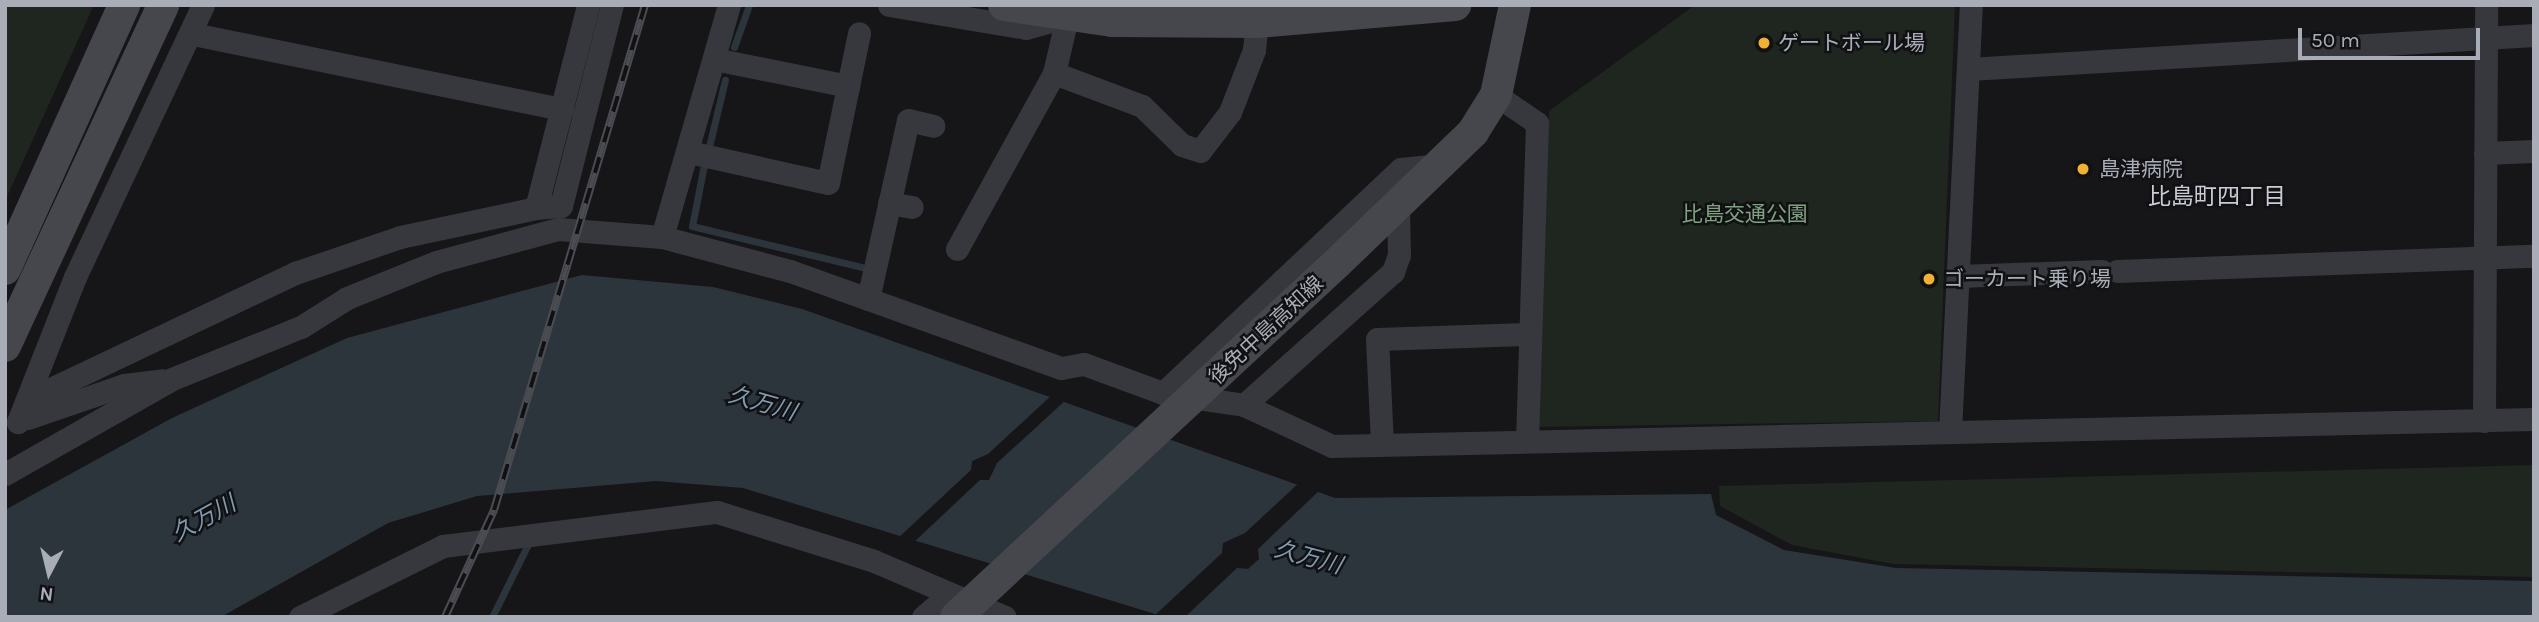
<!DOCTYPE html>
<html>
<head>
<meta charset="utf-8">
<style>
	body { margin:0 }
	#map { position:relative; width:2539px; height:622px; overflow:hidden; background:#161618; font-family:Karla,"Noto Sans JP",sans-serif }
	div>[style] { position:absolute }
	.green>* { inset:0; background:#1e261f }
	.water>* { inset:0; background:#2c353c }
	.pier>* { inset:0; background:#161618 }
	.stream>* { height:7px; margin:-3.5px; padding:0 3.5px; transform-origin:3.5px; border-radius:3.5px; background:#2c353c }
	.street>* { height:23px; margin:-11.5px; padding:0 11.5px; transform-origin:11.5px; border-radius:11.5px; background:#37383d }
	.secondary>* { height:32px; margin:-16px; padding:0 16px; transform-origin:16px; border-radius:16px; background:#45474d }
	.rail>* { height:8px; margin-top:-4px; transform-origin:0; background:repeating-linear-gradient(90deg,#111113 0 16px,#4a4c52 0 32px); box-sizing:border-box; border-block:2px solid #4a4c52 }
	.secondary-bridge>* { height:32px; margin:-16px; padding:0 16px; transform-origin:16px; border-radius:16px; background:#45474d }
	.dots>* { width:19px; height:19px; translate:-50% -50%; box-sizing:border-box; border:4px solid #111113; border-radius:50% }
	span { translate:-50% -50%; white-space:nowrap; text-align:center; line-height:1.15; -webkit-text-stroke:5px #111113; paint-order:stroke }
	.poi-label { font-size:21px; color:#a8adb8 }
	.left { translate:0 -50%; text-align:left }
	.park-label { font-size:21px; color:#7fa381 }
	.street-label { font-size:21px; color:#a8adb8 }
	.neighbourhood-label { font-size:23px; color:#c9ccd4 }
	.water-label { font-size:23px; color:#7f9bb3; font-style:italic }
	.frame { position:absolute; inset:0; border:7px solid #a8adb8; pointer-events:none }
	.north { position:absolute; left:14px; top:538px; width:70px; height:70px; -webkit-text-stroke:5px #111113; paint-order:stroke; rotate:187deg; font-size:19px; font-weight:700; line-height:28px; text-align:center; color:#a8adb8 }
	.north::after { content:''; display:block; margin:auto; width:24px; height:32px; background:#a8adb8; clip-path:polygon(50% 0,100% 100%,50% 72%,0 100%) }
	.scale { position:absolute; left:2298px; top:28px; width:182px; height:32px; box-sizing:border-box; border:4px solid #a8adb8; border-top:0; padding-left:9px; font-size:21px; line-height:24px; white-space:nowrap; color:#a8adb8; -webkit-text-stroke:5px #111113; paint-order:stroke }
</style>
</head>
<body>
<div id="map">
	<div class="green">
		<div style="clip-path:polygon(5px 5px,94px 5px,5px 201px)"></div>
		<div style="clip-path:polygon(1695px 5px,1955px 5px,1938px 421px,1534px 427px,1549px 111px)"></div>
		<div style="clip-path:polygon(2534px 465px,2534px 577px,1893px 564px,1792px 545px,1720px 506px,1719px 486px)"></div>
	</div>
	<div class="water">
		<div style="clip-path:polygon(582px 275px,713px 287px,802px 309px,1335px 498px,1711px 494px,1716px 515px,1784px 550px,1896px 568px,2534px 581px,2534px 617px,1165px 617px,743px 488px,656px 481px,477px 496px,388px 523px,221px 617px,5px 617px,5px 510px,172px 418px,347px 338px)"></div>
	</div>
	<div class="pier">
		<div style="clip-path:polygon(1053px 394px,1067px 399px,997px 463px,989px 480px,980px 480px,912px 544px,896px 540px,971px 470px,972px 461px,988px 454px)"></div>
		<div style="clip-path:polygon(1300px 482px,1321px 489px,1258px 549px,1259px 559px,1248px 569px,1237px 568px,1185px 617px,1154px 616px,1222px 553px,1223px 543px,1245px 533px)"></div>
	</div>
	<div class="stream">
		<div style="left:734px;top:47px;width:45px;rotate:-70.3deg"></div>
		<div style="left:709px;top:147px;width:69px;rotate:-76.6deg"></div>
		<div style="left:704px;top:165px;width:62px;rotate:101.1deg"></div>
		<div style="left:692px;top:226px;width:175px;rotate:13.6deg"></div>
		<div style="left:492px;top:617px;width:81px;rotate:-63.7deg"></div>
	</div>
	<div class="street">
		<div style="left:203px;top:5px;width:301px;rotate:115.2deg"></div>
		<div style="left:75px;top:277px;width:156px;rotate:111.5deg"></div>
		<div style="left:18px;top:422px;width:51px;rotate:-43.4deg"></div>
		<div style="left:55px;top:387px;width:266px;rotate:-25.4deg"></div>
		<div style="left:295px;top:273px;width:111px;rotate:-18.9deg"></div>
		<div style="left:400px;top:237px;width:139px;rotate:-12deg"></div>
		<div style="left:536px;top:208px;width:210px;rotate:-75.6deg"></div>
		<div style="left:889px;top:5px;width:139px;rotate:9.5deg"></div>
		<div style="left:1026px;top:28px;width:45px;rotate:-15.6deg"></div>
		<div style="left:193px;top:34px;width:377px;rotate:11.5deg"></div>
		<div style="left:714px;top:59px;width:137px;rotate:11.4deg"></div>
		<div style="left:1969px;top:69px;width:566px;rotate:-3.44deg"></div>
		<div style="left:1054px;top:73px;width:94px;rotate:20.6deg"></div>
		<div style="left:1142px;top:106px;width:56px;rotate:44.3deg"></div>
		<div style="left:1182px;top:145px;width:19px;rotate:18deg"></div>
		<div style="left:1200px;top:151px;width:49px;rotate:-52.4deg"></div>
		<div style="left:1230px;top:112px;width:66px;rotate:-68.8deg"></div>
		<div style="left:1254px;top:50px;width:28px;rotate:-84deg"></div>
		<div style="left:1496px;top:95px;width:50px;rotate:34.3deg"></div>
		<div style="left:1537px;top:123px;width:316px;rotate:91.8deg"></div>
		<div style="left:689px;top:152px;width:142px;rotate:12.6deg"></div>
		<div style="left:828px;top:183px;width:153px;rotate:-78.3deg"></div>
		<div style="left:2485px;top:153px;width:49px;rotate:-2.3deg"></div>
		<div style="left:889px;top:203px;width:23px;rotate:10deg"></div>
		<div style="left:536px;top:208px;width:25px;rotate:-5deg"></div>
		<div style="left:561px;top:206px;width:207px;rotate:-75.8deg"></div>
		<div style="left:662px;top:237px;width:241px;rotate:-73.9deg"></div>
		<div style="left:957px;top:249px;width:201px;rotate:-61.1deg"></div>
		<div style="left:1054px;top:73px;width:70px;rotate:-76.8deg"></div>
		<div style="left:2117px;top:271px;width:417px;rotate:-2.1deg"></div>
		<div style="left:1958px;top:276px;width:144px;rotate:-2deg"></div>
		<div style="left:868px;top:299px;width:183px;rotate:-77.4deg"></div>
		<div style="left:908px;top:120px;width:26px;rotate:13deg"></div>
		<div style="left:1163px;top:393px;width:327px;rotate:-43.3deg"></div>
		<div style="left:1401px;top:169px;width:39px;rotate:-6deg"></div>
		<div style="left:1244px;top:405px;width:200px;rotate:-41.8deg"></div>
		<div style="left:1393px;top:272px;width:18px;rotate:-71deg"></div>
		<div style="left:1399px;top:255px;width:46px;rotate:-91.2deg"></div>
		<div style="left:28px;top:418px;width:102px;rotate:-19deg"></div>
		<div style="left:124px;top:385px;width:38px;rotate:-7deg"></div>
		<div style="left:2484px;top:421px;width:416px;rotate:-89.7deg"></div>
		<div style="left:1950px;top:432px;width:428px;rotate:-87.2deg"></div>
		<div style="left:1382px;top:444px;width:105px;rotate:-92.7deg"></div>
		<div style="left:1377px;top:339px;width:153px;rotate:-1.9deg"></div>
		<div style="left:5px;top:474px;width:192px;rotate:-29.6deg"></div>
		<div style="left:172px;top:379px;width:139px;rotate:-22deg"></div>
		<div style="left:301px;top:327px;width:54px;rotate:-32.2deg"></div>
		<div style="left:347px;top:298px;width:96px;rotate:-22deg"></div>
		<div style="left:436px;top:262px;width:126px;rotate:-15.1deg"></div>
		<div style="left:558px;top:229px;width:104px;rotate:4.4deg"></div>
		<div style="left:662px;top:237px;width:132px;rotate:14.9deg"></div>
		<div style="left:790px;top:271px;width:288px;rotate:19.7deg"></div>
		<div style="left:1061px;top:368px;width:23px;rotate:-10deg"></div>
		<div style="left:1084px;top:364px;width:84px;rotate:20.2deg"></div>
		<div style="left:1163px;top:393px;width:82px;rotate:8.4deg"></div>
		<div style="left:1244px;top:405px;width:97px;rotate:25deg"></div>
		<div style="left:1332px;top:446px;width:1202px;rotate:-1.29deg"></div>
		<div style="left:300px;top:617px;width:160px;rotate:-26.4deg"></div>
		<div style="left:443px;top:546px;width:276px;rotate:-7.1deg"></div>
		<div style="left:717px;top:512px;width:164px;rotate:17.3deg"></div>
		<div style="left:874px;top:561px;width:142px;rotate:23.1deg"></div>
		<div style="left:923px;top:617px;width:33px;rotate:-41deg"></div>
	</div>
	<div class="secondary">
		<div style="left:1004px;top:5px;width:109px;rotate:8.4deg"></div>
		<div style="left:1112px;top:21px;width:145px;rotate:0.4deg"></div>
		<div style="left:1257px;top:22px;width:199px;rotate:-4.9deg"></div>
		<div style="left:1337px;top:263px;width:189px;rotate:-43.9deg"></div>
		<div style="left:1473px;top:132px;width:44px;rotate:-58.1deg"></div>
		<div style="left:1496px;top:95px;width:92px;rotate:-78.1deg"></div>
		<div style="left:5px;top:269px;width:290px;rotate:-65.7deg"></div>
		<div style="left:5px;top:346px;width:376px;rotate:-65.1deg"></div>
	</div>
	<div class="rail">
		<div style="left:445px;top:617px;width:118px;rotate:-65.4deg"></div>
		<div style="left:494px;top:510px;width:527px;rotate:-73.35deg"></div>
	</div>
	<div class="secondary-bridge">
		<div style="left:956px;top:617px;width:520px;rotate:-42.9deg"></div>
	</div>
	<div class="dots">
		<div style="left:1764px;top:43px;background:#f2b134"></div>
		<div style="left:2083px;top:169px;background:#f2b134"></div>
		<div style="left:1929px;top:279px;background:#f2b134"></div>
	</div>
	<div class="poi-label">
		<span class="left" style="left:1778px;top:43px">ゲートボール場</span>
		<span class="left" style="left:2099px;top:169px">島津病院</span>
		<span class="left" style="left:1943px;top:279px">ゴーカート乗り場</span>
	</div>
	<div class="park-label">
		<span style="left:1745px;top:214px">比島交通公園</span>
	</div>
	<div class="street-label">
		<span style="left:1266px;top:330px;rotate:-43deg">後免中島高知線</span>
	</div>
	<div class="neighbourhood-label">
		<span style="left:2217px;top:197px">比島町四丁目</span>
	</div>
	<div class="water-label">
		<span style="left:762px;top:404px;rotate:16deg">久万川</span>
		<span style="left:204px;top:519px;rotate:-29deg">久万川</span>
		<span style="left:1308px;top:558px;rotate:15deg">久万川</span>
	</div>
	<div class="frame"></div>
	<div class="north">N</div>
	<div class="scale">50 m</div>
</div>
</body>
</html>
